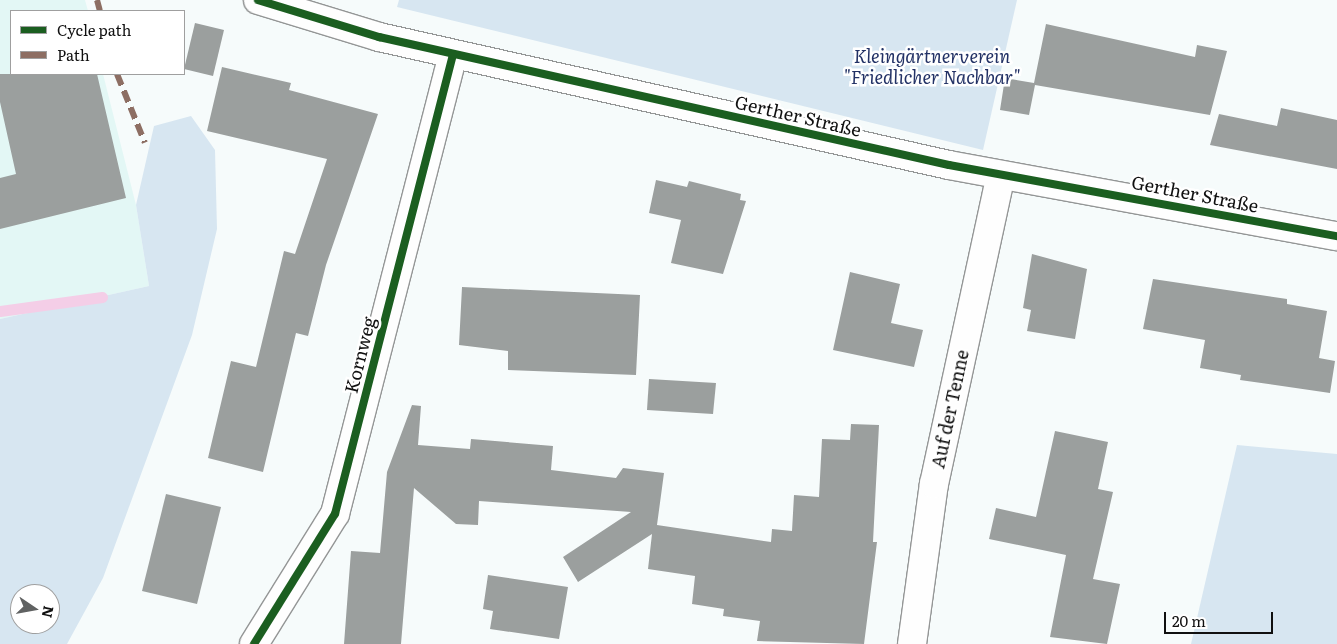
<!DOCTYPE html>
<html>
<head>
<meta charset="utf-8">
<style>
	body { margin:0 }
	#map { position:relative; width:1337px; height:644px; overflow:hidden; background:#f6fbfb; font-family:Literata,serif }
	div>[style] { position:absolute }
	.farmland>* { inset:0; background:#e3f7f5 }
	.green>* { inset:0; background:#d7e6f1 }
	.stream>* { height:11px; margin:-5.5px; padding:0 5.5px; transform-origin:5.5px; border-radius:5.5px; background:#f4cee7 }
	.building>* { inset:0; background:#9b9f9e }
	.roads { filter:drop-shadow(1px 0 #949696) drop-shadow(-1px 0 #949696) drop-shadow(0 1px #949696) drop-shadow(0 -1px #949696) }
	.minor>* { height:28px; margin:-14px; padding:0 14px; transform-origin:14px; border-radius:14px; background:#fefefe }
	.quiet>* { height:6px; margin-top:-3px; transform-origin:0; background:repeating-linear-gradient(90deg,#8d6e63 0 12px,transparent 0 18px) }
	.cycleway>* { height:8px; margin:-4px; padding:0 4px; transform-origin:4px; border-radius:4px; background:#1b5e20 }
	span { translate:-50% -50%; white-space:nowrap; text-align:center; line-height:1.15; -webkit-text-stroke:5px #fff; paint-order:stroke }
	.park-label { font-size:18px; color:#223165; font-style:italic }
	.street-label { font-size:18px; color:#101010 }
	.legend { position:absolute; left:10px; top:10px; width:175px; height:65px; box-sizing:border-box; background:#fff; border:1px solid #9f9f9f; margin:0; padding:6px 9px; list-style:none; font-size:15px; color:#101010 }
	.legend li { display:flex; align-items:center; gap:10px; height:25px }
	.legend b { width:25px; border:1px solid #9f9f9f }
	.north { position:absolute; left:10px; top:584px; width:50px; height:50px; box-sizing:border-box; background:#fff; border:1px solid #9f9f9f; border-radius:50%; rotate:102deg; font-size:14px; font-weight:700; line-height:20px; text-align:center; color:#101010 }
	.north::after { content:''; display:block; margin:auto; width:18px; height:22px; background:#606262; clip-path:polygon(50% 0,100% 100%,50% 72%,0 100%) }
	.scale { position:absolute; left:1164px; top:612px; width:109px; height:22px; box-sizing:border-box; border:2px solid #101010; border-top:0; padding-left:6px; font-size:15px; line-height:18px; white-space:nowrap; color:#101010; -webkit-text-stroke:4px #fff; paint-order:stroke }
</style>
</head>
<body>
<div id="map">
	<div class="farmland">
		<div style="clip-path:polygon(0 0,85px 0,88px 11px,11px 11px,11px 74px,103px 74px,136px 205px,149px 286px,0 319px)"></div>
	</div>
	<div class="green">
		<div style="clip-path:polygon(399px 0,1017px 0,983px 150px,397px 7px)"></div>
		<div style="clip-path:polygon(evenodd,191px 116px,215px 150px,217px 229px,192px 335px,103px 578px,67px 644px,0 644px,0 319px,149px 286px,136px 205px,154px 126px,191px 116px,20px 594px,50px 594px,50px 624px,20px 624px,20px 594px)"></div>
		<div style="clip-path:polygon(1237px 445px,1337px 454px,1337px 644px,1191px 644px)"></div>
	</div>
	<div class="stream">
		<div style="left:0;top:311px;width:103px;rotate:-7.8deg"></div>
	</div>
	<div class="building">
		<div style="clip-path:polygon(195px 23px,224px 30px,213px 76px,184px 69px)"></div>
		<div style="clip-path:polygon(1046px 24px,1195px 57px,1197px 45px,1227px 51px,1210px 115px,1035px 85px,1029px 115px,1000px 110px,1005px 78px,1034px 83px)"></div>
		<div style="clip-path:polygon(222px 67px,291px 83px,289px 90px,378px 114px,326px 265px,308px 336px,296px 333px,263px 472px,208px 458px,231px 361px,256px 367px,284px 251px,295px 254px,327px 159px,207px 131px)"></div>
		<div style="clip-path:polygon(0 74px,97px 74px,126px 198px,0 229px,0 178px,16px 174px,0 102px)"></div>
		<div style="clip-path:polygon(1281px 108px,1337px 120px,1337px 169px,1210px 145px,1219px 114px,1277px 126px)"></div>
		<div style="clip-path:polygon(656px 180px,687px 187px,689px 181px,741px 194px,740px 200px,746px 201px,723px 274px,671px 263px,681px 220px,649px 213px)"></div>
		<div style="clip-path:polygon(1032px 254px,1087px 269px,1075px 339px,1027px 331px,1031px 310px,1023px 308px)"></div>
		<div style="clip-path:polygon(850px 272px,900px 284px,891px 323px,923px 330px,914px 367px,833px 350px)"></div>
		<div style="clip-path:polygon(1153px 279px,1287px 299px,1287px 304px,1327px 311px,1319px 358px,1335px 361px,1330px 393px,1240px 380px,1241px 375px,1200px 368px,1205px 340px,1143px 329px)"></div>
		<div style="clip-path:polygon(462px 287px,640px 295px,636px 375px,508px 370px,508px 351px,459px 345px)"></div>
		<div style="clip-path:polygon(649px 379px,716px 383px,713px 414px,647px 410px)"></div>
		<div style="clip-path:polygon(412px 405px,421px 406px,418px 445px,470px 449px,471px 439px,553px 446px,551px 470px,616px 478px,623px 468px,664px 473px,657px 525px,771px 542px,772px 529px,792px 531px,794px 495px,819px 497px,822px 439px,850px 440px,851px 424px,879px 425px,873px 542px,877px 542px,864px 644px,757px 641px,760px 621px,723px 616px,724px 609px,692px 604px,695px 576px,648px 569px,652px 534px,578px 582px,563px 557px,631px 512px,479px 501px,478px 525px,456px 524px,414px 488px,401px 644px,344px 644px,351px 551px,380px 553px,387px 472px)"></div>
		<div style="clip-path:polygon(1055px 431px,1108px 442px,1098px 489px,1113px 492px,1093px 579px,1120px 584px,1107px 644px,1050px 637px,1066px 555px,989px 539px,996px 508px,1036px 517px)"></div>
		<div style="clip-path:polygon(166px 494px,221px 507px,197px 604px,142px 591px)"></div>
		<div style="clip-path:polygon(488px 575px,568px 587px,559px 639px,490px 629px,493px 611px,483px 609px)"></div>
	</div>
	<div class="roads">
		<div class="minor">
			<div style="left:258px;top:0;width:127px;rotate:17deg"></div>
			<div style="left:379px;top:37px;width:584px;rotate:12.66deg"></div>
			<div style="left:949px;top:165px;width:394px;rotate:10.4deg"></div>
			<div style="left:254px;top:644px;width:153px;rotate:-58.1deg"></div>
			<div style="left:335px;top:514px;width:474px;rotate:-75.6deg"></div>
			<div style="left:912px;top:644px;width:162px;rotate:-82.2deg"></div>
			<div style="left:934px;top:484px;width:316px;rotate:-77.8deg"></div>
		</div>
	</div>
	<div class="quiet">
		<div style="left:97px;top:0;width:11px;rotate:75deg"></div>
		<div style="left:117px;top:74px;width:74px;rotate:67.9deg"></div>
	</div>
	<div class="cycleway">
		<div style="left:258px;top:0;width:127px;rotate:17deg"></div>
		<div style="left:379px;top:37px;width:584px;rotate:12.66deg"></div>
		<div style="left:949px;top:165px;width:394px;rotate:10.4deg"></div>
		<div style="left:254px;top:644px;width:153px;rotate:-58.1deg"></div>
		<div style="left:335px;top:514px;width:474px;rotate:-75.6deg"></div>
	</div>
	<div class="park-label">
		<span style="left:932px;top:67px">Kleingärtnerverein<br>"Friedlicher Nachbar"</span>
	</div>
	<div class="street-label">
		<span style="left:798px;top:116px;rotate:13deg">Gerther Straße</span>
		<span style="left:1195px;top:194px;rotate:11deg">Gerther Straße</span>
		<span style="left:360px;top:355px;rotate:-76deg">Kornweg</span>
		<span style="left:950px;top:409px;rotate:-78deg">Auf der Tenne</span>
	</div>
	<ul class="legend">
	<li><b style="height:6px;background:#1b5e20"></b>Cycle path</li>
	<li><b style="height:6px;background:#8d6e63"></b>Path</li>
	</ul>
	<div class="north">N</div>
	<div class="scale">20 m</div>
</div>
</body>
</html>
